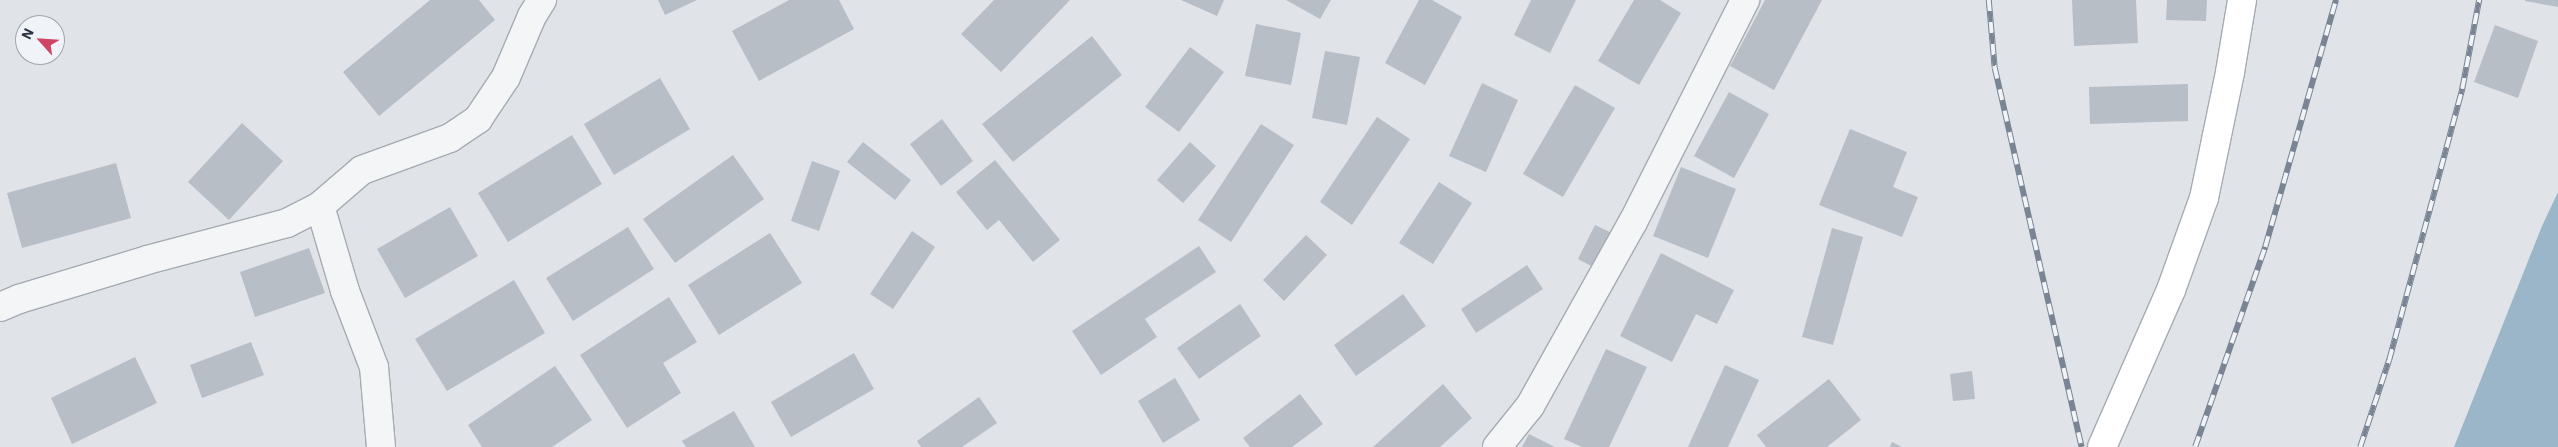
<!DOCTYPE html>
<html>
<head>
<meta charset="utf-8">
<style>
	body { margin:0 }
	#map { position:relative; width:2558px; height:447px; overflow:hidden; background:#e0e4e9; font-family:"IBM Plex Sans",sans-serif }
	div>[style] { position:absolute }
	.water>* { inset:0; background:#9bb5c9 }
	.building>* { inset:0; background:#b7bec6 }
	.roads { filter:drop-shadow(1px 0 #a5abb3) drop-shadow(-1px 0 #a5abb3) drop-shadow(0 1px #a5abb3) drop-shadow(0 -1px #a5abb3) }
	.minor>* { height:28px; margin:-14px; padding:0 14px; transform-origin:14px; border-radius:14px; background:#f3f5f7 }
	.major>* { height:28px; margin:-14px; padding:0 14px; transform-origin:14px; border-radius:14px; background:#fff }
	.rail>* { height:5.5px; margin-top:-2.75px; transform-origin:0; background:repeating-linear-gradient(90deg,#f0f3f7 0 11px,#798593 0 22px); box-sizing:border-box; border-block:1px solid #798593 }
	span { translate:-50% -50%; white-space:nowrap; text-align:center; line-height:1.15; -webkit-text-stroke:4.5px #f0f3f7; paint-order:stroke }
	.north { position:absolute; left:15px; top:15px; width:50px; height:50px; box-sizing:border-box; background:#f0f3f7; border:1px solid #a0a6ae; border-radius:50%; rotate:296deg; font-size:14px; font-weight:700; line-height:20px; text-align:center; color:#293341 }
	.north::after { content:''; display:block; margin:auto; width:18px; height:22px; background:#cf4565; clip-path:polygon(50% 0,100% 100%,50% 72%,0 100%) }
</style>
</head>
<body>
<div id="map">
	<div class="water">
		<div style="clip-path:polygon(2558px 192px,2558px 447px,2454px 447px,2542px 226px)"></div>
	</div>
	<div class="building">
		<div style="clip-path:polygon(430px 0,479px 0,495px 20px,379px 116px,343px 72px)"></div>
		<div style="clip-path:polygon(658px 0,697px 0,665px 15px)"></div>
		<div style="clip-path:polygon(789px 0,839px 0,854px 29px,759px 81px,732px 31px)"></div>
		<div style="clip-path:polygon(994px 0,1070px 0,1001px 72px,961px 34px)"></div>
		<div style="clip-path:polygon(1181px 0,1224px 0,1217px 16px)"></div>
		<div style="clip-path:polygon(1286px 0,1331px 0,1320px 19px)"></div>
		<div style="clip-path:polygon(1419px 0,1432px 0,1462px 17px,1425px 85px,1385px 63px)"></div>
		<div style="clip-path:polygon(1531px 0,1576px 0,1550px 53px,1514px 35px)"></div>
		<div style="clip-path:polygon(1634px 0,1660px 0,1681px 13px,1639px 85px,1598px 61px)"></div>
		<div style="clip-path:polygon(1765px 0,1822px 0,1774px 90px,1730px 66px)"></div>
		<div style="clip-path:polygon(2072px 0,2136px 0,2138px 43px,2074px 46px)"></div>
		<div style="clip-path:polygon(2167px 0,2207px 0,2206px 21px,2166px 20px)"></div>
		<div style="clip-path:polygon(2525px 0,2558px 0,2558px 7px,2525px 1px)"></div>
		<div style="clip-path:polygon(1256px 24px,1301px 33px,1291px 85px,1245px 76px)"></div>
		<div style="clip-path:polygon(2495px 25px,2538px 41px,2518px 98px,2474px 82px)"></div>
		<div style="clip-path:polygon(1092px 36px,1122px 75px,1013px 162px,982px 124px)"></div>
		<div style="clip-path:polygon(1190px 47px,1224px 72px,1179px 132px,1145px 107px)"></div>
		<div style="clip-path:polygon(1325px 51px,1360px 57px,1347px 125px,1312px 118px)"></div>
		<div style="clip-path:polygon(660px 78px,690px 129px,614px 175px,584px 124px)"></div>
		<div style="clip-path:polygon(1482px 83px,1518px 100px,1486px 172px,1449px 156px)"></div>
		<div style="clip-path:polygon(2188px 84px,2188px 121px,2090px 124px,2089px 87px)"></div>
		<div style="clip-path:polygon(1575px 85px,1615px 108px,1563px 197px,1523px 174px)"></div>
		<div style="clip-path:polygon(1729px 92px,1769px 114px,1734px 178px,1694px 156px)"></div>
		<div style="clip-path:polygon(1377px 117px,1410px 139px,1352px 225px,1320px 202px)"></div>
		<div style="clip-path:polygon(942px 119px,973px 161px,941px 186px,910px 144px)"></div>
		<div style="clip-path:polygon(242px 123px,283px 161px,229px 220px,188px 182px)"></div>
		<div style="clip-path:polygon(1261px 124px,1294px 145px,1231px 242px,1198px 220px)"></div>
		<div style="clip-path:polygon(1850px 129px,1907px 152px,1893px 187px,1918px 197px,1902px 237px,1819px 205px)"></div>
		<div style="clip-path:polygon(572px 135px,602px 184px,508px 242px,478px 193px)"></div>
		<div style="clip-path:polygon(863px 142px,911px 180px,895px 200px,847px 162px)"></div>
		<div style="clip-path:polygon(1190px 142px,1216px 166px,1183px 203px,1157px 180px)"></div>
		<div style="clip-path:polygon(733px 155px,764px 199px,675px 263px,643px 219px)"></div>
		<div style="clip-path:polygon(995px 160px,1060px 240px,1033px 262px,999px 220px,987px 230px,956px 192px)"></div>
		<div style="clip-path:polygon(812px 161px,840px 171px,819px 231px,791px 221px)"></div>
		<div style="clip-path:polygon(116px 163px,131px 218px,22px 248px,7px 193px)"></div>
		<div style="clip-path:polygon(1681px 167px,1736px 189px,1708px 258px,1653px 236px)"></div>
		<div style="clip-path:polygon(1439px 182px,1472px 203px,1433px 264px,1399px 243px)"></div>
		<div style="clip-path:polygon(450px 207px,478px 256px,405px 298px,377px 249px)"></div>
		<div style="clip-path:polygon(1595px 225px,1614px 234px,1597px 269px,1578px 259px)"></div>
		<div style="clip-path:polygon(628px 227px,654px 269px,573px 321px,546px 278px)"></div>
		<div style="clip-path:polygon(1832px 228px,1863px 237px,1833px 345px,1802px 337px)"></div>
		<div style="clip-path:polygon(912px 231px,935px 247px,893px 309px,870px 294px)"></div>
		<div style="clip-path:polygon(770px 233px,802px 283px,719px 335px,688px 285px)"></div>
		<div style="clip-path:polygon(1306px 235px,1327px 255px,1284px 301px,1263px 280px)"></div>
		<div style="clip-path:polygon(1199px 246px,1216px 272px,1145px 319px,1157px 337px,1101px 375px,1072px 331px)"></div>
		<div style="clip-path:polygon(309px 248px,325px 293px,255px 317px,240px 272px)"></div>
		<div style="clip-path:polygon(1661px 253px,1734px 290px,1717px 324px,1696px 314px,1672px 362px,1620px 336px)"></div>
		<div style="clip-path:polygon(1527px 265px,1543px 289px,1476px 333px,1461px 309px)"></div>
		<div style="clip-path:polygon(514px 280px,545px 333px,447px 391px,415px 339px)"></div>
		<div style="clip-path:polygon(1403px 294px,1426px 326px,1356px 376px,1334px 345px)"></div>
		<div style="clip-path:polygon(669px 297px,697px 342px,663px 363px,681px 393px,627px 428px,580px 355px)"></div>
		<div style="clip-path:polygon(1240px 304px,1261px 336px,1199px 379px,1177px 348px)"></div>
		<div style="clip-path:polygon(251px 342px,264px 375px,202px 398px,190px 365px)"></div>
		<div style="clip-path:polygon(1606px 349px,1647px 367px,1609px 447px,1582px 447px,1564px 439px)"></div>
		<div style="clip-path:polygon(854px 353px,874px 389px,791px 437px,771px 402px)"></div>
		<div style="clip-path:polygon(135px 357px,157px 403px,72px 444px,51px 398px)"></div>
		<div style="clip-path:polygon(1725px 365px,1759px 380px,1728px 447px,1688px 447px)"></div>
		<div style="clip-path:polygon(555px 366px,592px 420px,552px 447px,482px 447px,468px 425px)"></div>
		<div style="clip-path:polygon(1972px 371px,1975px 399px,1953px 401px,1950px 374px)"></div>
		<div style="clip-path:polygon(1175px 378px,1200px 420px,1163px 443px,1138px 401px)"></div>
		<div style="clip-path:polygon(1829px 379px,1861px 420px,1827px 447px,1766px 447px,1757px 435px)"></div>
		<div style="clip-path:polygon(1443px 384px,1472px 418px,1440px 447px,1373px 447px)"></div>
		<div style="clip-path:polygon(1300px 394px,1323px 424px,1292px 447px,1250px 447px,1243px 438px)"></div>
		<div style="clip-path:polygon(979px 397px,997px 423px,962px 447px,921px 447px,917px 441px)"></div>
		<div style="clip-path:polygon(734px 411px,755px 447px,686px 447px,682px 441px)"></div>
		<div style="clip-path:polygon(1529px 434px,1555px 447px,1522px 447px)"></div>
		<div style="clip-path:polygon(1892px 442px,1902px 447px,1890px 447px)"></div>
	</div>
	<div class="roads">
		<div class="minor">
			<div style="left:320px;top:206px;width:89px;rotate:73.6deg"></div>
			<div style="left:345px;top:291px;width:81px;rotate:69.1deg"></div>
			<div style="left:374px;top:367px;width:80px;rotate:85deg"></div>
			<div style="left:0;top:307px;width:21px;rotate:-23deg"></div>
			<div style="left:19px;top:299px;width:134px;rotate:-16.9deg"></div>
			<div style="left:147px;top:260px;width:145px;rotate:-14.8deg"></div>
			<div style="left:287px;top:223px;width:37px;rotate:-27deg"></div>
			<div style="left:320px;top:206px;width:55px;rotate:-40.6deg"></div>
			<div style="left:362px;top:170px;width:94px;rotate:-20deg"></div>
			<div style="left:450px;top:138px;width:34px;rotate:-34deg"></div>
			<div style="left:478px;top:119px;width:50px;rotate:-56.3deg"></div>
			<div style="left:506px;top:77px;width:66px;rotate:-66.9deg"></div>
			<div style="left:532px;top:16px;width:19px;rotate:-58deg"></div>
			<div style="left:1497px;top:447px;width:53px;rotate:-51.2deg"></div>
			<div style="left:1530px;top:406px;width:211px;rotate:-60.8deg"></div>
			<div style="left:1633px;top:222px;width:249px;rotate:-63.2deg"></div>
		</div>
		<div class="major">
			<div style="left:2102px;top:447px;width:171px;rotate:-66.3deg"></div>
			<div style="left:2171px;top:290px;width:98px;rotate:-70.3deg"></div>
			<div style="left:2204px;top:198px;width:129px;rotate:-78.3deg"></div>
			<div style="left:2230px;top:72px;width:73px;rotate:-80.5deg"></div>
		</div>
	</div>
	<div class="rail">
		<div style="left:1989px;top:0;width:68px;rotate:85deg"></div>
		<div style="left:1995px;top:68px;width:389px;rotate:77.1deg"></div>
		<div style="left:2195px;top:447px;width:212px;rotate:-70.7deg"></div>
		<div style="left:2265px;top:247px;width:257px;rotate:-74deg"></div>
		<div style="left:2360px;top:447px;width:92px;rotate:-71.6deg"></div>
		<div style="left:2389px;top:360px;width:281px;rotate:-74.9deg"></div>
		<div style="left:2462px;top:89px;width:91px;rotate:-79.2deg"></div>
	</div>
	<div class="north">N</div>
</div>
</body>
</html>
